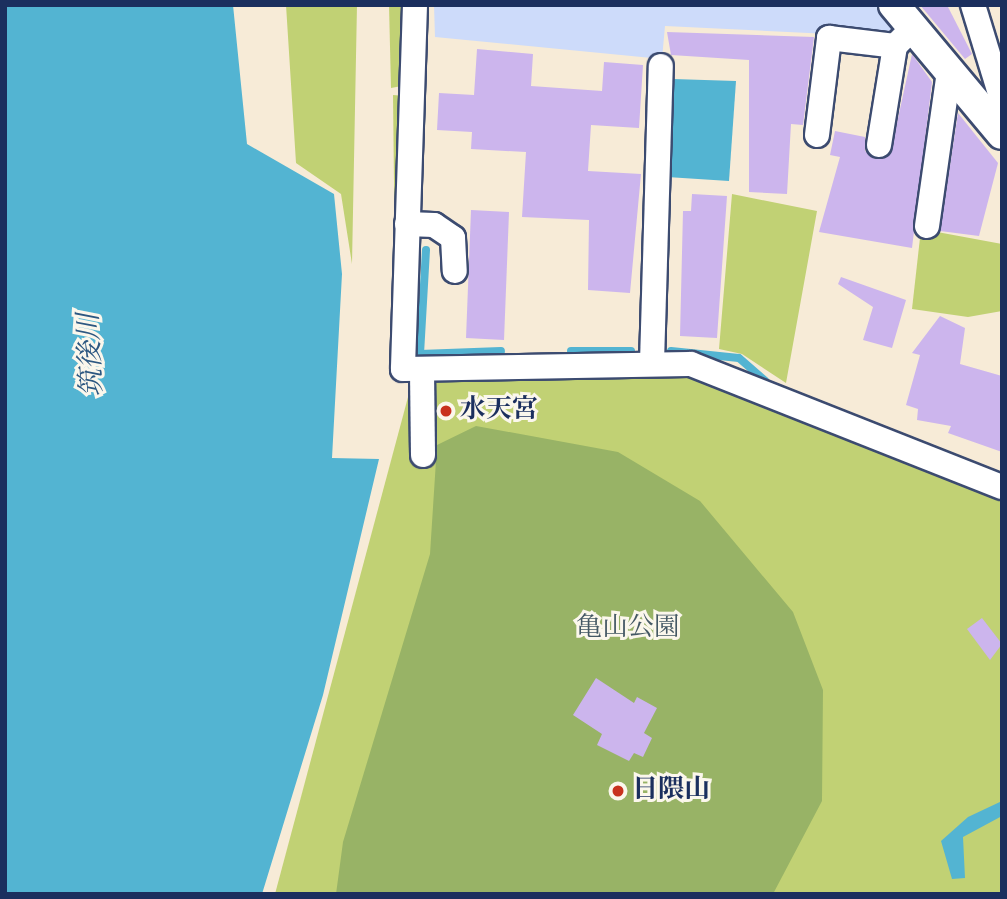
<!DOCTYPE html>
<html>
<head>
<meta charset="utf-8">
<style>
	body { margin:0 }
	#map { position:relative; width:1007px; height:899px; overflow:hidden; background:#f7ebd7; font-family:Vollkorn,"Noto Serif JP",serif }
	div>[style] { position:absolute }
	.built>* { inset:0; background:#cddbfa }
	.green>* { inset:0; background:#c1d174 }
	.forest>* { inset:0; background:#98b366 }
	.water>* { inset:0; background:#53b4d2 }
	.stream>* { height:8px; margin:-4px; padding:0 4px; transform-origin:4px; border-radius:4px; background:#53b4d2 }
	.building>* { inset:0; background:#ccb5ed }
	.roads { filter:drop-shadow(2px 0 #3c4b70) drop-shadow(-2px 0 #3c4b70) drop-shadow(0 2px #3c4b70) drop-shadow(0 -2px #3c4b70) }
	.minor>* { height:24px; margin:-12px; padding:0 12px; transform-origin:12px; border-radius:12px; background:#fff }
	.tertiary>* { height:30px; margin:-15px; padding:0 15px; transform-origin:15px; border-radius:15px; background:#fff }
	.dots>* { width:19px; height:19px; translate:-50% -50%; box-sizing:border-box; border:4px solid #fbf7ec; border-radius:50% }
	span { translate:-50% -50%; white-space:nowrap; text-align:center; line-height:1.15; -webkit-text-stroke:6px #fbf7ec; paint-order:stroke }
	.poi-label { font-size:26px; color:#1b2f5e; font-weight:700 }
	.left { translate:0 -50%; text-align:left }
	.park-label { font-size:26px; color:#445864 }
	.water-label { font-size:28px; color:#2c5781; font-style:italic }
	.frame { position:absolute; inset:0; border:7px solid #1b2f5e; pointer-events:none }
</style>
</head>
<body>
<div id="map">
	<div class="built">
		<div style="clip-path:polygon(434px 5px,884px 5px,899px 25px,891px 37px,665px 26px,662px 59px,435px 37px)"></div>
	</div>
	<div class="green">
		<div style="clip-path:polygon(286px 5px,357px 5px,352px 264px,341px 194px,296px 163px)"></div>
		<div style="clip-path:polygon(389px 5px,406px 5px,407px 85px,391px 88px)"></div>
		<div style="clip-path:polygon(393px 95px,406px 96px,395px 269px)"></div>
		<div style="clip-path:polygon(732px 194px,817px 211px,786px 383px,742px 354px,719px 349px)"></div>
		<div style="clip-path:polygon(921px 229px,1002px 244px,1002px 311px,968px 317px,912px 309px)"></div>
		<div style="clip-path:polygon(652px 362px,1002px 487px,1002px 894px,275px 894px,415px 371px)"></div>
	</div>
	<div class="forest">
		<div style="clip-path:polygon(476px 426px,618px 452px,700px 501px,793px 612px,823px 690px,822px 801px,773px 894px,336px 894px,343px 842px,430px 554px,437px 445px)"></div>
	</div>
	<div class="water">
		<div style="clip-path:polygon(5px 5px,233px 5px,247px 144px,334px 194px,342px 274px,332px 458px,379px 459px,323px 695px,262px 894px,5px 894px)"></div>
		<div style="clip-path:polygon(673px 79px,736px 81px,729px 181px,667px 177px)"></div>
		<div style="clip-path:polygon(1002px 801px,1002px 816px,963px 837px,965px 878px,952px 879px,941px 841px,968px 817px)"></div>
	</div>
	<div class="stream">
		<div style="left:426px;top:250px;width:104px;rotate:93.3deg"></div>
		<div style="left:420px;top:354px;width:81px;rotate:-2.1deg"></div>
		<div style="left:571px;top:351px;width:60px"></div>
		<div style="left:671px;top:351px;width:68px;rotate:5.9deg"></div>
		<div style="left:739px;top:358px;width:35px;rotate:41deg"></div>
	</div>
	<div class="building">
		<div style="clip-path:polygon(920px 5px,947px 5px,972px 54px,965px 59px)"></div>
		<div style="clip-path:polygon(667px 32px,814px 37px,803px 125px,791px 124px,787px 194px,749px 192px,749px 60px,671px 55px)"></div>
		<div style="clip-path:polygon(477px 49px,533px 54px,531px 86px,602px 91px,604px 62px,643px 65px,639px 128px,591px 125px,588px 171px,641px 174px,630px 293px,588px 290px,589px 220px,522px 217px,526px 152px,471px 149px,472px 132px,437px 130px,439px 93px,474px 95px)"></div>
		<div style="clip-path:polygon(912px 54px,932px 82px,912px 248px,819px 232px,840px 157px,830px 155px,835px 131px,865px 137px,865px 151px,876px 159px,890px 155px)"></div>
		<div style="clip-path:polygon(958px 113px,998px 163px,979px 236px,940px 231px)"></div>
		<div style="clip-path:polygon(692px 194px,727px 196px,717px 338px,680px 336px,683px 211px,691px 211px)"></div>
		<div style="clip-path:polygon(471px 210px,509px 212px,504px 340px,466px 338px)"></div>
		<div style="clip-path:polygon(841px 277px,906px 300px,892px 348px,863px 340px,873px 307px,838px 284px)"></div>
		<div style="clip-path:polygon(940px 316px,965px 328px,960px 364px,1002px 376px,1002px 452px,948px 433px,951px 426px,917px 420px,918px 409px,906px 405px,920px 355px,912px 353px)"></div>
		<div style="clip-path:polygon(982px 618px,1002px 644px,990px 660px,967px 629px)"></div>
		<div style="clip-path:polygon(596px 678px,634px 703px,637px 697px,657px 708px,644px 733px,652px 738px,643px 757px,634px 753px,629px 761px,597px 745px,602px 734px,573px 715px)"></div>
	</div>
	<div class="roads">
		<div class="minor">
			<div style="left:415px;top:5px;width:364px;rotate:91.9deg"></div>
			<div style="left:403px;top:369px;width:288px;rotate:-1deg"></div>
			<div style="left:691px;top:364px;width:334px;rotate:21.6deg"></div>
			<div style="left:973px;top:5px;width:99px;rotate:73deg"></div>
			<div style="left:817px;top:135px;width:98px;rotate:-82.9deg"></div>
			<div style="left:829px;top:38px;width:66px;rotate:6.9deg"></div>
			<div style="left:895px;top:46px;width:25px;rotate:-45deg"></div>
			<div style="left:879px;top:145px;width:100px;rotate:-80.8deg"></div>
			<div style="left:407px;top:224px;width:27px;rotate:2deg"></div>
			<div style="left:434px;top:225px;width:23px;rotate:34deg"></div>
			<div style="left:453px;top:238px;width:33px;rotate:87deg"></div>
			<div style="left:927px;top:226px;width:157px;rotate:-81.9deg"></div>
			<div style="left:652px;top:362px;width:296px;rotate:-88.3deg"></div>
			<div style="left:422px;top:372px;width:83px;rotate:89.3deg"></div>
		</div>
		<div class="tertiary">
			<div style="left:894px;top:5px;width:168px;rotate:50.1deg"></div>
		</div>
	</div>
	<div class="dots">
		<div style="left:446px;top:411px;background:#c8321e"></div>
		<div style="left:618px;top:791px;background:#c8321e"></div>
	</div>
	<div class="poi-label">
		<span class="left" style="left:460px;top:411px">水天宮</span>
		<span class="left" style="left:632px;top:791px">日隈山</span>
	</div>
	<div class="park-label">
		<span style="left:628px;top:629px">亀山公園</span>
	</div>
	<div class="water-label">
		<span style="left:92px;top:355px;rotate:-93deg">筑後川</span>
	</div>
	<div class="frame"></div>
</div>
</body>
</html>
